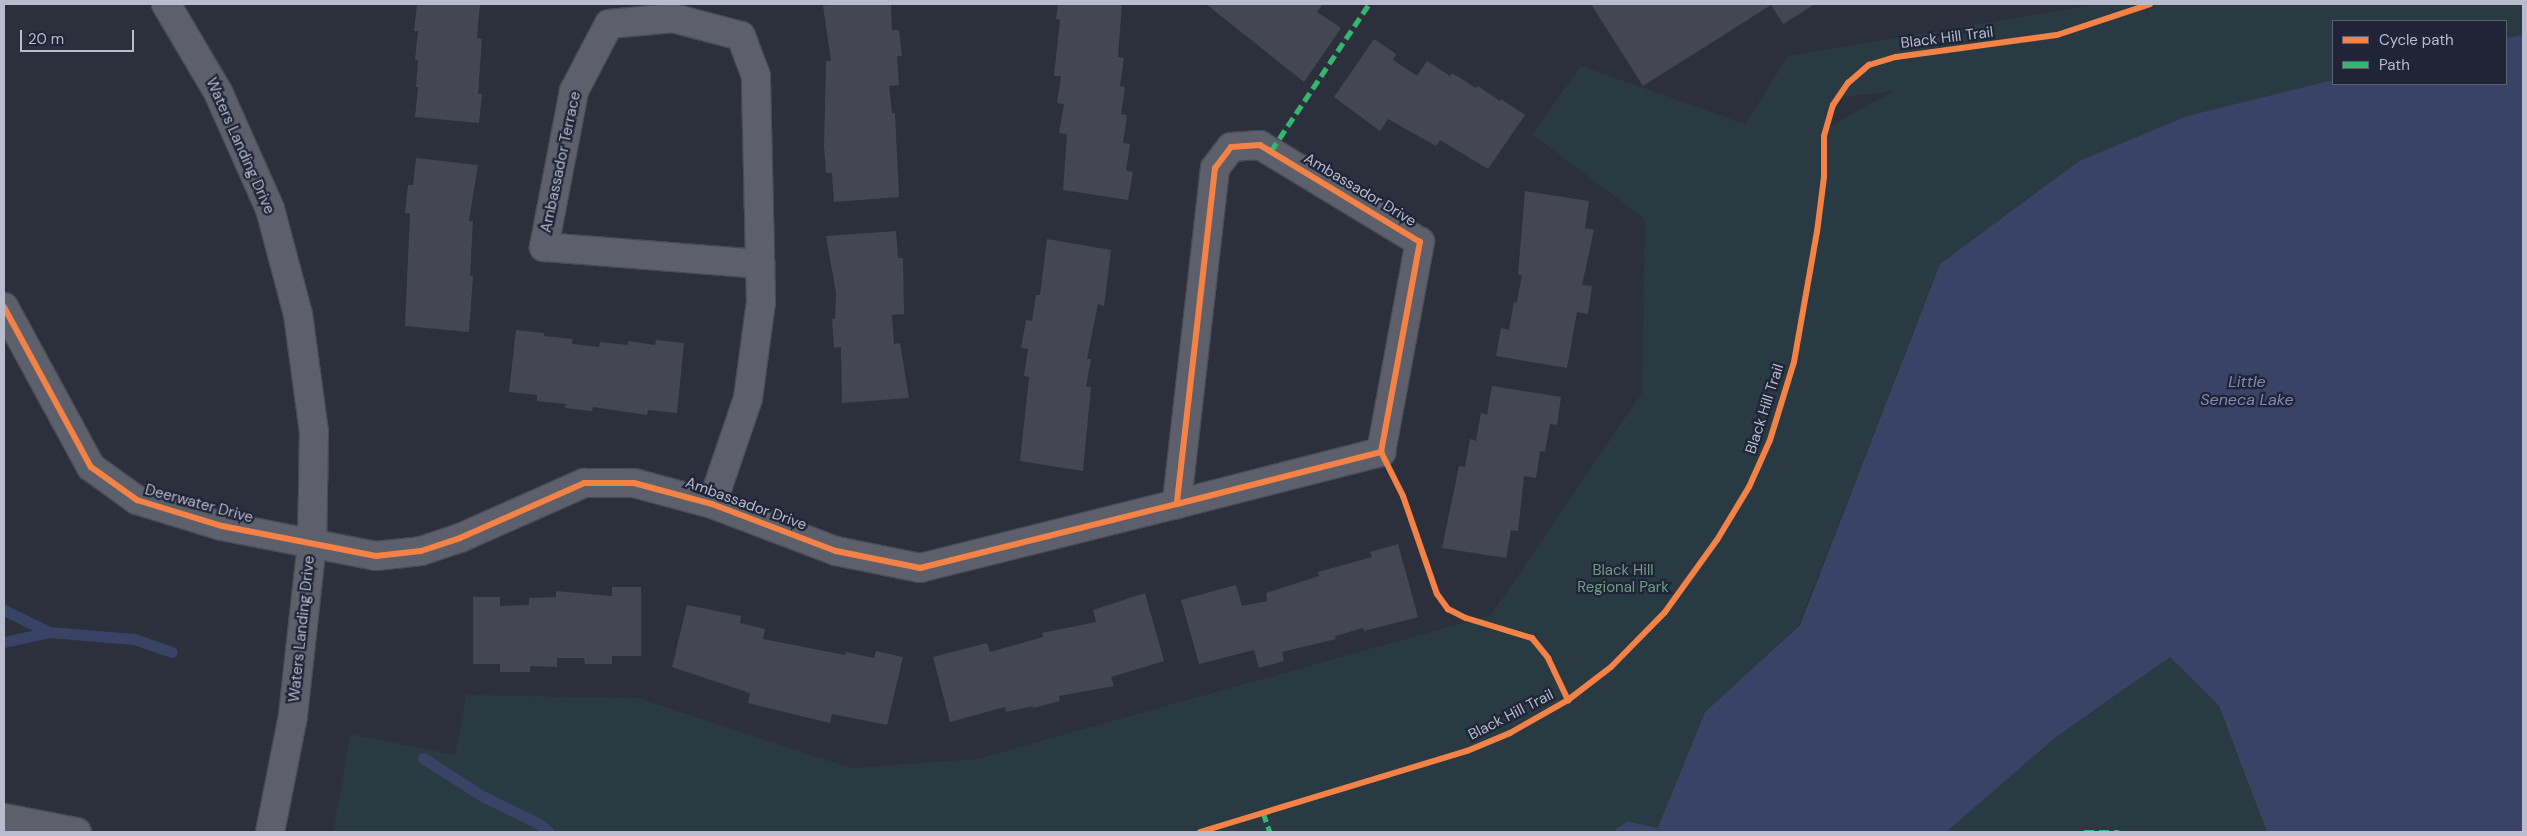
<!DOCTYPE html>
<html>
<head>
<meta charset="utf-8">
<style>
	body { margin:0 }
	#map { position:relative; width:2527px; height:836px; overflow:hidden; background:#2c303c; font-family:"DM Sans",sans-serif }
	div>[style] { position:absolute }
	.green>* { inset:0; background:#293a42 }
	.water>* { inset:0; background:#394365 }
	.stream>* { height:11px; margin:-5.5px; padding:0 5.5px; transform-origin:5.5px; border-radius:5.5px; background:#394365 }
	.building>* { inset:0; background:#444751 }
	.roads { filter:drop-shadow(1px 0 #494c55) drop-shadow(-1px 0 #494c55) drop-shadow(0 1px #494c55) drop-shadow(0 -1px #494c55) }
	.minor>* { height:28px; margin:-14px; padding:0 14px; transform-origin:14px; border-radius:14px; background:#5d606a }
	.quiet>* { height:5px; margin-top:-2.5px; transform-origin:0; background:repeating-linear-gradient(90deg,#33b770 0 10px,transparent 0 15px) }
	.cycleway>* { height:6px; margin:-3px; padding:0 3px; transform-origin:3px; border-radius:3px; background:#f48246 }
	span { translate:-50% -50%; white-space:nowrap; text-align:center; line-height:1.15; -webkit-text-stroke:4.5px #1f2537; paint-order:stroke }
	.street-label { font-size:15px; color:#b8bccc }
	.park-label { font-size:15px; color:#6f9d82 }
	.water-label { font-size:16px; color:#7f8cb3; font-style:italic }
	.frame { position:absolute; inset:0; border:5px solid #b8bccc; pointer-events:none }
	.legend { position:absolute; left:2332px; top:20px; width:175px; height:65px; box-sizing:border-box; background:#1f2537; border:1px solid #5c6173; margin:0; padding:6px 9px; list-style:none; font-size:15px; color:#b8bccc }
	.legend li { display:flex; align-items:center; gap:10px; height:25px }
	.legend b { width:25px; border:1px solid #5c6173 }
	.scale { position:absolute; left:20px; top:30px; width:114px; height:22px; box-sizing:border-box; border:2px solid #b8bccc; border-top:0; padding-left:6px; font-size:15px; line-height:18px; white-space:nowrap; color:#b8bccc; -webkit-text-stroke:4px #1f2537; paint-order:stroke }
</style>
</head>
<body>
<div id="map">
	<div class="green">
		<div style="clip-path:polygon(evenodd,2098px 4px,2523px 4px,2523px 35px,2506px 38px,2506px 21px,2333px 21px,2333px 80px,2187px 116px,2079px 161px,1940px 264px,1799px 625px,1705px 712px,1656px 832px,333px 832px,350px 734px,455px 755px,466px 695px,638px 698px,851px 768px,977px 759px,1491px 615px,1642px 393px,1645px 219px,1532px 134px,1581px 66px,1745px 124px,1788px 56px,2098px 4px,1894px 91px,1824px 130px,1839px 98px,1894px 91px)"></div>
		<div style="clip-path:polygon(2170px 657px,2219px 706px,2267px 832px,1946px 832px,2056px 737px)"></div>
	</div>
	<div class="water">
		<div style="clip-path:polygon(2523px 35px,2523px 832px,2267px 832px,2219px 706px,2170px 657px,2056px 737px,1946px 832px,1656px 832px,1705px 712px,1800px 625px,1940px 264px,2079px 161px,2187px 116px,2333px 80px,2333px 84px,2506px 84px,2506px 38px)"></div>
	</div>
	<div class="stream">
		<div style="left:4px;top:610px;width:50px;rotate:26.1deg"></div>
		<div style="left:49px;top:632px;width:85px;rotate:4.7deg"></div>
		<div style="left:134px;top:639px;width:40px;rotate:18.9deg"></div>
		<div style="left:4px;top:642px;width:46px;rotate:-12.5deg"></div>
		<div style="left:423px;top:758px;width:72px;rotate:32.6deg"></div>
		<div style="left:484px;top:797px;width:60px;rotate:25.7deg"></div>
		<div style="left:538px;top:823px;width:14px;rotate:39deg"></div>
		<div style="left:1620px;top:832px;width:9px;rotate:-32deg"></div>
		<div style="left:1628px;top:827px;width:25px;rotate:12deg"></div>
	</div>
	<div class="building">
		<div style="clip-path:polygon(417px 4px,480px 4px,477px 38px,482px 39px,478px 94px,482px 94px,479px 123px,415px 117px,418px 87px,416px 87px,418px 60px,415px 60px,418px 31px,414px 31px)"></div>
		<div style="clip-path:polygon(832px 4px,891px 4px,892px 30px,899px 30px,902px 56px,897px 56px,899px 85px,889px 86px,892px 113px,895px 113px,899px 197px,834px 202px,832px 173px,826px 173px,824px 146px,826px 61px,831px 61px,823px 6px)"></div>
		<div style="clip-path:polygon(1058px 4px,1122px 4px,1118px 57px,1124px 58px,1120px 86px,1125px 87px,1121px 114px,1127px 115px,1123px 143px,1130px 144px,1126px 171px,1133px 172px,1128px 200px,1063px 190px,1067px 134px,1059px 133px,1064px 104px,1057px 103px,1061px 76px,1054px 76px,1060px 20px,1056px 19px)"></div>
		<div style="clip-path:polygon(1206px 4px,1323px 4px,1317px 12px,1341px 28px,1304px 82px)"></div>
		<div style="clip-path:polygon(1591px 4px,1815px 4px,1783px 24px,1771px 5px,1643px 86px)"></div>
		<div style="clip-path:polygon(1374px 39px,1396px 54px,1393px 60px,1417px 76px,1427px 61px,1450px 76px,1452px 73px,1476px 88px,1478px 86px,1500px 101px,1501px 99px,1525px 115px,1488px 169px,1440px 140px,1436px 146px,1388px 119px,1380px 131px,1334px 97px)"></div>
		<div style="clip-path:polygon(416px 158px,478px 165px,469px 221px,473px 221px,470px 276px,473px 276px,469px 332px,405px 326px,410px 213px,405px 213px,408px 185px,413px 185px)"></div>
		<div style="clip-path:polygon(1525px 191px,1589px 201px,1585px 228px,1594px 230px,1582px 285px,1592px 286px,1588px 314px,1577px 312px,1567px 368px,1496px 356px,1501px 328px,1509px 330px,1514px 302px,1517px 303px,1522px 275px,1518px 275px)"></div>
		<div style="clip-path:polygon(896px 231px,898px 258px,903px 258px,904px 314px,892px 315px,894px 344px,900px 343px,909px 398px,842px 403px,841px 347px,834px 348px,832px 319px,835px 319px,836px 293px,826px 236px)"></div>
		<div style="clip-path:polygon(1047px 239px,1111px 250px,1104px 306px,1098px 304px,1087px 359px,1091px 359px,1086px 387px,1091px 387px,1083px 471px,1020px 461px,1029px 377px,1024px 376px,1028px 349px,1021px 348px,1026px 320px,1032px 321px,1036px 295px,1040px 295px)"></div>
		<div style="clip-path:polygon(516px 330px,544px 333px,544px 336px,573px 339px,572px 344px,599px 347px,600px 342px,628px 345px,628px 341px,655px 345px,656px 340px,684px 343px,677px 413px,648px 410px,647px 415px,593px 407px,592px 411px,565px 408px,566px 404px,537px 401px,537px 395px,509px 392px)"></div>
		<div style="clip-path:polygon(1492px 386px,1561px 397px,1557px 425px,1550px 424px,1545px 452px,1540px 451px,1536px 478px,1524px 476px,1518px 531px,1511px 530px,1506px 558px,1442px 548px,1459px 466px,1465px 467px,1470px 439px,1476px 441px,1481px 413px,1487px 415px)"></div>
		<div style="clip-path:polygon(1398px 544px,1418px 617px,1364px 631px,1363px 628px,1335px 636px,1336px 639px,1282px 652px,1284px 661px,1259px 668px,1254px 650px,1199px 664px,1181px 600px,1236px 585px,1242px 606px,1267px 601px,1266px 593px,1319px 576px,1318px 572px,1372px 557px,1370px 552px)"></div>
		<div style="clip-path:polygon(612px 587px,641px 587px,641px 656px,612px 656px,612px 664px,585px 664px,584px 658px,557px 658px,557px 667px,530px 666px,530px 672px,500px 672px,500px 664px,473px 664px,473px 597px,500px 597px,500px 606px,529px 605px,529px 598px,556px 597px,556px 591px,612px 596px)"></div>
		<div style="clip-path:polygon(1145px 593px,1164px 661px,1111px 677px,1114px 686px,1059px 696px,1060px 701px,1033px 708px,1033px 706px,1006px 712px,1005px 707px,950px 722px,933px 657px,987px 643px,990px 652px,1043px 637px,1042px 633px,1096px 622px,1093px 610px)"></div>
		<div style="clip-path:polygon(687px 605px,741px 616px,740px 623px,765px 629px,763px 639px,845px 655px,846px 652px,874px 658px,876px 651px,903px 657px,887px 725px,832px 714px,830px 723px,748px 703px,750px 693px,672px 667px)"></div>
	</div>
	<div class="roads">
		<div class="minor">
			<div style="left:166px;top:4px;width:102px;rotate:59.4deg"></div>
			<div style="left:218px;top:92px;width:128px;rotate:66deg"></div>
			<div style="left:270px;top:209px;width:109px;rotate:75.1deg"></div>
			<div style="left:298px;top:314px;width:119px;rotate:82.3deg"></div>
			<div style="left:314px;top:432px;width:111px;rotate:91deg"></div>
			<div style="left:312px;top:543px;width:174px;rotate:96.3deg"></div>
			<div style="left:293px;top:716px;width:118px;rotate:101.2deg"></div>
			<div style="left:4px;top:307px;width:182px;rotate:61.5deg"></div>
			<div style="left:91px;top:467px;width:57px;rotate:35.7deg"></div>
			<div style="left:137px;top:500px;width:89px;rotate:17deg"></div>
			<div style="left:222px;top:526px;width:157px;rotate:11deg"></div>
			<div style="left:376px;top:556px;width:45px;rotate:-6.3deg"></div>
			<div style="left:421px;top:551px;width:41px;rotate:-18.4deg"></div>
			<div style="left:460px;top:538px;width:136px;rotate:-23.9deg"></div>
			<div style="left:584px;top:483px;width:50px"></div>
			<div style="left:634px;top:483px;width:81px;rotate:15.1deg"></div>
			<div style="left:712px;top:504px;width:133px;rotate:20.8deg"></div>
			<div style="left:836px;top:551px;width:86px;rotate:11.4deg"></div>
			<div style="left:920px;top:568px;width:265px;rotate:-14deg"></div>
			<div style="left:1177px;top:504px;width:211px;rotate:-14.3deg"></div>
			<div style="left:1381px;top:452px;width:214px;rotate:-79.5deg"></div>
			<div style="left:1420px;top:242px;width:187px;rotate:-148.8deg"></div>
			<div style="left:1260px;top:145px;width:29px;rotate:176deg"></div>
			<div style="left:1231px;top:147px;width:26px;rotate:127deg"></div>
			<div style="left:1215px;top:168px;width:338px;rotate:96.5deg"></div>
			<div style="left:712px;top:504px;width:112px;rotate:-71.2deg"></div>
			<div style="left:748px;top:398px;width:97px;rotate:-82.3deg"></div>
			<div style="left:761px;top:302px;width:226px;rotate:-91.3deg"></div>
			<div style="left:756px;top:76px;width:43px;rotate:-110.6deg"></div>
			<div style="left:741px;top:36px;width:70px;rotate:-165.2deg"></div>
			<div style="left:673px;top:18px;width:64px;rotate:174.6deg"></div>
			<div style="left:609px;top:24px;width:76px;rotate:117.6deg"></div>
			<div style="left:574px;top:91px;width:159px;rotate:100.9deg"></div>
			<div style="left:544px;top:247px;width:217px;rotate:4.5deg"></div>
			<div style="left:4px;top:818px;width:74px;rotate:10.9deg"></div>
		</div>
	</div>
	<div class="quiet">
		<div style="left:1271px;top:151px;width:177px;rotate:-56.3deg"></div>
		<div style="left:1263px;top:812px;width:21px;rotate:71deg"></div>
		<div style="left:2084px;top:832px;width:35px"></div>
	</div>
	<div class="cycleway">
		<div style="left:4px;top:307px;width:182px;rotate:61.5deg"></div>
		<div style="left:91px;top:467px;width:57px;rotate:35.7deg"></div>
		<div style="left:137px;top:500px;width:89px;rotate:17deg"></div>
		<div style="left:222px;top:526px;width:157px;rotate:11deg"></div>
		<div style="left:376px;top:556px;width:45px;rotate:-6.3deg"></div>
		<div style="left:421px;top:551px;width:41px;rotate:-18.4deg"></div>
		<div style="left:460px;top:538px;width:136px;rotate:-23.9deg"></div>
		<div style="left:584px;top:483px;width:50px"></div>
		<div style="left:634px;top:483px;width:81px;rotate:15.1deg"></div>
		<div style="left:712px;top:504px;width:133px;rotate:20.8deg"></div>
		<div style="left:836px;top:551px;width:86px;rotate:11.4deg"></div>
		<div style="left:920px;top:568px;width:265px;rotate:-14deg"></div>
		<div style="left:1177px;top:504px;width:211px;rotate:-14.3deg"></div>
		<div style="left:1381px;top:452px;width:214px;rotate:-79.5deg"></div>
		<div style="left:1420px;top:242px;width:187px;rotate:-148.8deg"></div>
		<div style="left:1260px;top:145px;width:29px;rotate:176deg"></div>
		<div style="left:1231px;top:147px;width:26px;rotate:127deg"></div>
		<div style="left:1215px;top:168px;width:338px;rotate:96.5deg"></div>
		<div style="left:1381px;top:452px;width:49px;rotate:63.4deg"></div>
		<div style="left:1403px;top:496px;width:104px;rotate:70.9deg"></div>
		<div style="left:1437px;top:594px;width:19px;rotate:54deg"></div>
		<div style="left:1448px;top:609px;width:20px;rotate:27deg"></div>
		<div style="left:1466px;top:618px;width:69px;rotate:16.9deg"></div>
		<div style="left:1532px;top:638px;width:26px;rotate:51deg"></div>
		<div style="left:1548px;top:658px;width:47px;rotate:64.5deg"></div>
		<div style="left:1200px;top:832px;width:279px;rotate:-16.9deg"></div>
		<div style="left:1467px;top:751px;width:47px;rotate:-22.7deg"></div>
		<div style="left:1510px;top:733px;width:67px;rotate:-29.6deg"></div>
		<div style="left:1568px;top:700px;width:54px;rotate:-37.5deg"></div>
		<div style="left:1611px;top:667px;width:77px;rotate:-45.5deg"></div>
		<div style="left:1665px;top:612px;width:89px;rotate:-54.2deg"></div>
		<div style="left:1717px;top:540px;width:62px;rotate:-58.9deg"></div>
		<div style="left:1749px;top:487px;width:51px;rotate:-65.9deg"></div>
		<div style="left:1770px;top:440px;width:82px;rotate:-72.9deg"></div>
		<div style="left:1794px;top:362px;width:132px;rotate:-80deg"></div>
		<div style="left:1817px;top:232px;width:55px;rotate:-82.7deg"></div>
		<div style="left:1824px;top:177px;width:41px;rotate:-90deg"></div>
		<div style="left:1824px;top:136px;width:32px;rotate:-74deg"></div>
		<div style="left:1833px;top:105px;width:27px;rotate:-56deg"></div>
		<div style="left:1848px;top:83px;width:28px;rotate:-41deg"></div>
		<div style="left:1869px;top:65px;width:28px;rotate:-17deg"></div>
		<div style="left:1896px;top:57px;width:162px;rotate:-7.8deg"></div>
		<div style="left:2057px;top:35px;width:98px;rotate:-18.4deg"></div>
	</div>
	<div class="street-label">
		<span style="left:1947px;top:38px;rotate:-7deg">Black Hill Trail</span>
		<span style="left:240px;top:146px;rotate:66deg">Waters Landing Drive</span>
		<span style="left:561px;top:162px;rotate:-78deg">Ambassador Terrace</span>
		<span style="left:1360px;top:190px;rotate:31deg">Ambassador Drive</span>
		<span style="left:1765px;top:409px;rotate:-72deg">Black Hill Trail</span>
		<span style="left:199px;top:504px;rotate:15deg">Deerwater Drive</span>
		<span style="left:746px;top:504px;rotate:20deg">Ambassador Drive</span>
		<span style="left:302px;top:629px;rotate:-84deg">Waters Landing Drive</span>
		<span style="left:1511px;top:715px;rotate:-27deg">Black Hill Trail</span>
	</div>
	<div class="park-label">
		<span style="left:1623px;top:579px">Black Hill<br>Regional Park</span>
	</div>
	<div class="water-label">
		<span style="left:2247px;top:391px">Little<br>Seneca Lake</span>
	</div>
	<div class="frame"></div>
	<ul class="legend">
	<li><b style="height:6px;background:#f48246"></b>Cycle path</li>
	<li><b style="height:6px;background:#33b770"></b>Path</li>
	</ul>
	<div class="scale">20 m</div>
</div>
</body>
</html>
